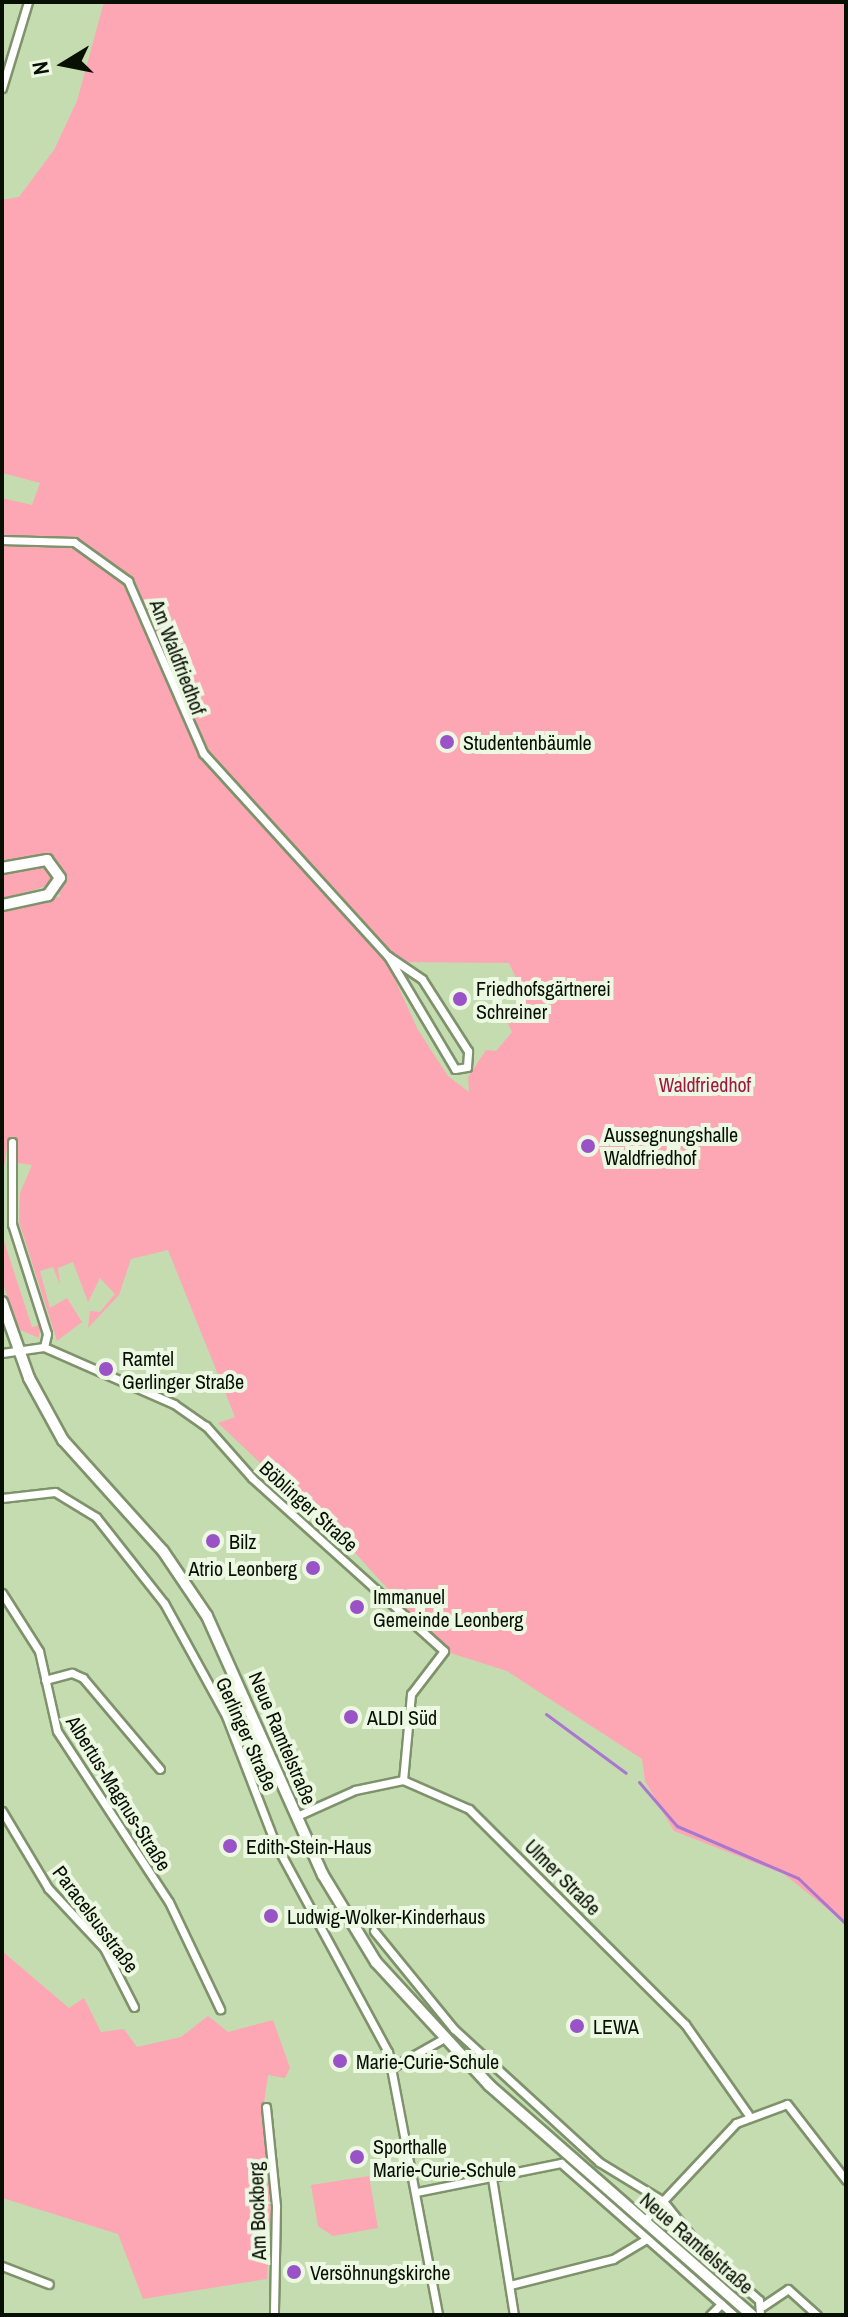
<!DOCTYPE html>
<html>
<head>
<meta charset="utf-8">
<style>
	body { margin:0 }
	#map { position:relative; width:848px; height:2317px; overflow:hidden; background:#c5dcb1; font-family:"Archivo Narrow",sans-serif }
	div>[style] { position:absolute }
	.green>* { inset:0; background:#fca7b3 }
	.stream>* { height:3px; margin:-1.5px; padding:0 1.5px; transform-origin:1.5px; border-radius:1.5px; background:#aa77ce }
	.roads { filter:drop-shadow(2px 0 #7e936b) drop-shadow(-2px 0 #7e936b) drop-shadow(0 2px #7e936b) drop-shadow(0 -2px #7e936b) }
	.minor>* { height:7px; margin:-3.5px; padding:0 3.5px; transform-origin:3.5px; border-radius:3.5px; background:#fff }
	.secondary>* { height:10px; margin:-5px; padding:0 5px; transform-origin:5px; border-radius:5px; background:#fff }
	.dots>* { width:22px; height:22px; translate:-50% -50%; box-sizing:border-box; border:4px solid #edf8e2; border-radius:50% }
	span { translate:-50% -50%; white-space:nowrap; text-align:center; line-height:1.15; -webkit-text-stroke:8px #edf8e2; paint-order:stroke }
	.street-label { font-size:20px; color:#080f03 }
	.poi-label { font-size:20px; color:#080f03 }
	.left { translate:0 -50%; text-align:left }
	.right { translate:-100% -50%; text-align:right }
	.park-label { font-size:20px; color:#9d1941 }
	.frame { position:absolute; inset:0; border:4px solid #080f03; pointer-events:none }
	.north { position:absolute; left:24px; top:24px; width:80px; height:80px; -webkit-text-stroke:6px #edf8e2; paint-order:stroke; rotate:260deg; font-size:22px; font-weight:700; line-height:32px; text-align:center; color:#080f03 }
	.north::after { content:''; display:block; margin:auto; width:28px; height:36px; background:#080f03; clip-path:polygon(50% 0,100% 100%,50% 72%,0 100%) }
</style>
</head>
<body>
<div id="map">
	<div class="green">
		<div style="clip-path:polygon(evenodd,104px 2px,846px 2px,846px 1924px,784px 1874px,674px 1831px,645px 1781px,642px 1759px,507px 1671px,444px 1651px,357px 1555px,218px 1423px,235px 1417px,168px 1250px,131px 1259px,119px 1295px,88px 1328px,90px 1311px,100px 1312px,115px 1294px,100px 1278px,88px 1302px,73px 1262px,58px 1268px,60px 1285px,53px 1267px,40px 1271px,50px 1308px,67px 1298px,82px 1322px,57px 1341px,19px 1222px,20px 1193px,32px 1165px,17px 1163px,16px 1141px,8px 1141px,2px 1180px,2px 911px,61px 896px,47px 886px,2px 899px,2px 498px,32px 505px,40px 483px,2px 473px,2px 200px,19px 197px,54px 150px,77px 101px,104px 2px,387px 962px,509px 963px,526px 1000px,504px 1015px,512px 1032px,496px 1051px,486px 1050px,468px 1077px,469px 1092px,448px 1076px,418px 1030px,387px 962px)"></div>
		<div style="clip-path:polygon(2px 1235px,32px 1327px,40px 1325px,39px 1338px,18px 1329px,2px 1281px)"></div>
		<div style="clip-path:polygon(2px 1951px,69px 2008px,84px 1998px,101px 2032px,124px 2029px,137px 2047px,181px 2037px,208px 2016px,228px 2032px,273px 2020px,290px 2068px,285px 2078px,268px 2075px,264px 2103px,271px 2213px,267px 2279px,143px 2299px,118px 2234px,2px 2198px)"></div>
		<div style="clip-path:polygon(369px 2176px,378px 2228px,333px 2236px,318px 2226px,311px 2185px)"></div>
	</div>
	<div class="stream">
		<div style="left:546px;top:1714px;width:99px;rotate:36.4deg"></div>
		<div style="left:639px;top:1782px;width:58px;rotate:49.2deg"></div>
		<div style="left:677px;top:1826px;width:132px;rotate:23.3deg"></div>
		<div style="left:798px;top:1878px;width:66px;rotate:43.8deg"></div>
	</div>
	<div class="roads">
		<div class="minor">
			<div style="left:2px;top:88px;width:90px;rotate:-73.2deg"></div>
			<div style="left:2px;top:540px;width:72px;rotate:1.6deg"></div>
			<div style="left:74px;top:542px;width:67px;rotate:35.8deg"></div>
			<div style="left:128px;top:581px;width:188px;rotate:66.4deg"></div>
			<div style="left:203px;top:753px;width:275px;rotate:47.7deg"></div>
			<div style="left:388px;top:956px;width:131px;rotate:59.3deg"></div>
			<div style="left:455px;top:1069px;width:12px;rotate:-9deg"></div>
			<div style="left:467px;top:1067px;width:16px;rotate:-86deg"></div>
			<div style="left:468px;top:1051px;width:85px;rotate:-122.6deg"></div>
			<div style="left:422px;top:979px;width:41px;rotate:-145.9deg"></div>
			<div style="left:12px;top:1142px;width:82px;rotate:90deg"></div>
			<div style="left:12px;top:1224px;width:115px;rotate:72.3deg"></div>
			<div style="left:47px;top:1334px;width:13px;rotate:103deg"></div>
			<div style="left:2px;top:1353px;width:42px;rotate:-8.1deg"></div>
			<div style="left:44px;top:1347px;width:142px;rotate:23.7deg"></div>
			<div style="left:174px;top:1404px;width:39px;rotate:35deg"></div>
			<div style="left:206px;top:1426px;width:69px;rotate:48.5deg"></div>
			<div style="left:252px;top:1478px;width:258px;rotate:42deg"></div>
			<div style="left:444px;top:1651px;width:54px;rotate:127.5deg"></div>
			<div style="left:411px;top:1694px;width:86px;rotate:95.3deg"></div>
			<div style="left:2px;top:1498px;width:53px;rotate:-6.5deg"></div>
			<div style="left:55px;top:1492px;width:48px;rotate:31.4deg"></div>
			<div style="left:96px;top:1517px;width:110px;rotate:51.7deg"></div>
			<div style="left:164px;top:1603px;width:129px;rotate:61.2deg"></div>
			<div style="left:226px;top:1716px;width:136px;rotate:68.9deg"></div>
			<div style="left:275px;top:1843px;width:238px;rotate:61.6deg"></div>
			<div style="left:388px;top:2052px;width:268px;rotate:79.2deg"></div>
			<div style="left:2px;top:1593px;width:69px;rotate:57.5deg"></div>
			<div style="left:39px;top:1651px;width:82px;rotate:77.3deg"></div>
			<div style="left:57px;top:1731px;width:204px;rotate:56.8deg"></div>
			<div style="left:169px;top:1902px;width:119px;rotate:64.5deg"></div>
			<div style="left:45px;top:1680px;width:28px;rotate:-15deg"></div>
			<div style="left:72px;top:1673px;width:12px;rotate:24deg"></div>
			<div style="left:83px;top:1678px;width:119px;rotate:49.8deg"></div>
			<div style="left:2px;top:1811px;width:90px;rotate:59.1deg"></div>
			<div style="left:48px;top:1888px;width:82px;rotate:47deg"></div>
			<div style="left:104px;top:1948px;width:66px;rotate:63deg"></div>
			<div style="left:297px;top:1816px;width:64px;rotate:-24.1deg"></div>
			<div style="left:355px;top:1790px;width:49px;rotate:-11.8deg"></div>
			<div style="left:403px;top:1780px;width:72px;rotate:23.7deg"></div>
			<div style="left:469px;top:1809px;width:305px;rotate:44.9deg"></div>
			<div style="left:685px;top:2024px;width:110px;rotate:55deg"></div>
			<div style="left:374px;top:1931px;width:127px;rotate:50.8deg"></div>
			<div style="left:454px;top:2029px;width:197px;rotate:42.5deg"></div>
			<div style="left:599px;top:2162px;width:75px;rotate:31.4deg"></div>
			<div style="left:663px;top:2201px;width:64px;rotate:51.3deg"></div>
			<div style="left:703px;top:2251px;width:74px;rotate:41.2deg"></div>
			<div style="left:759px;top:2300px;width:15px;rotate:86deg"></div>
			<div style="left:393px;top:2067px;width:55px;rotate:-29.4deg"></div>
			<div style="left:266px;top:2107px;width:100px;rotate:84.2deg"></div>
			<div style="left:276px;top:2206px;width:109px;rotate:91.1deg"></div>
			<div style="left:492px;top:2178px;width:139px;rotate:80.9deg"></div>
			<div style="left:417px;top:2192px;width:147px;rotate:-11.4deg"></div>
			<div style="left:561px;top:2163px;width:230px;rotate:41.3deg"></div>
			<div style="left:644px;top:2221px;width:134px;rotate:-46.8deg"></div>
			<div style="left:736px;top:2123px;width:54px;rotate:-20.4deg"></div>
			<div style="left:787px;top:2104px;width:96px;rotate:52.2deg"></div>
			<div style="left:2px;top:2266px;width:50px;rotate:21deg"></div>
			<div style="left:510px;top:2285px;width:106px;rotate:-14.2deg"></div>
			<div style="left:613px;top:2259px;width:39px;rotate:-31deg"></div>
			<div style="left:763px;top:2306px;width:30px;rotate:-34deg"></div>
			<div style="left:788px;top:2289px;width:39px;rotate:42deg"></div>
			<div style="left:710px;top:2315px;width:16px;rotate:-45deg"></div>
		</div>
		<div class="secondary">
			<div style="left:2px;top:868px;width:46px;rotate:-10.1deg"></div>
			<div style="left:47px;top:860px;width:22px;rotate:54deg"></div>
			<div style="left:60px;top:878px;width:21px;rotate:125deg"></div>
			<div style="left:48px;top:895px;width:47px;rotate:167.7deg"></div>
			<div style="left:2px;top:1302px;width:81px;rotate:70.4deg"></div>
			<div style="left:29px;top:1378px;width:71px;rotate:61.3deg"></div>
			<div style="left:63px;top:1440px;width:149px;rotate:48deg"></div>
			<div style="left:163px;top:1551px;width:78px;rotate:55.9deg"></div>
			<div style="left:207px;top:1616px;width:284px;rotate:65.9deg"></div>
			<div style="left:323px;top:1875px;width:102px;rotate:58.7deg"></div>
			<div style="left:376px;top:1962px;width:167px;rotate:47.4deg"></div>
			<div style="left:489px;top:2085px;width:349px;rotate:41.2deg"></div>
		</div>
	</div>
	<div class="dots">
		<div style="left:447px;top:742px;background:#9a53c7"></div>
		<div style="left:460px;top:999px;background:#9a53c7"></div>
		<div style="left:588px;top:1146px;background:#9a53c7"></div>
		<div style="left:106px;top:1369px;background:#9a53c7"></div>
		<div style="left:213px;top:1541px;background:#9a53c7"></div>
		<div style="left:313px;top:1568px;background:#9a53c7"></div>
		<div style="left:357px;top:1607px;background:#9a53c7"></div>
		<div style="left:351px;top:1717px;background:#9a53c7"></div>
		<div style="left:230px;top:1846px;background:#9a53c7"></div>
		<div style="left:271px;top:1916px;background:#9a53c7"></div>
		<div style="left:577px;top:2026px;background:#9a53c7"></div>
		<div style="left:340px;top:2061px;background:#9a53c7"></div>
		<div style="left:357px;top:2157px;background:#9a53c7"></div>
		<div style="left:294px;top:2272px;background:#9a53c7"></div>
	</div>
	<div class="street-label">
		<span style="left:178px;top:657px;rotate:69deg">Am Waldfriedhof</span>
		<span style="left:309px;top:1506px;rotate:42deg">Böblinger Straße</span>
		<span style="left:247px;top:1734px;rotate:66deg">Gerlinger Straße</span>
		<span style="left:283px;top:1738px;rotate:67deg">Neue Ramtelstraße</span>
		<span style="left:119px;top:1793px;rotate:58deg">Albertus-Magnus-Straße</span>
		<span style="left:563px;top:1877px;rotate:45deg">Ulmer Straße</span>
		<span style="left:96px;top:1919px;rotate:53deg">Paracelsusstraße</span>
		<span style="left:257px;top:2211px;rotate:-92deg">Am Bockberg</span>
		<span style="left:697px;top:2243px;rotate:41deg">Neue Ramtelstraße</span>
	</div>
	<div class="poi-label">
		<span class="left" style="left:463px;top:742px">Studentenbäumle</span>
		<span class="left" style="left:476px;top:1000px">Friedhofsgärtnerei<br>Schreiner</span>
		<span class="left" style="left:604px;top:1146px">Aussegnungshalle<br>Waldfriedhof</span>
		<span class="left" style="left:122px;top:1370px">Ramtel<br>Gerlinger Straße</span>
		<span class="left" style="left:229px;top:1541px">Bilz</span>
		<span class="right" style="left:297px;top:1568px">Atrio Leonberg</span>
		<span class="left" style="left:373px;top:1608px">Immanuel<br>Gemeinde Leonberg</span>
		<span class="left" style="left:367px;top:1717px">ALDI Süd</span>
		<span class="left" style="left:246px;top:1846px">Edith-Stein-Haus</span>
		<span class="left" style="left:287px;top:1916px">Ludwig-Wolker-Kinderhaus</span>
		<span class="left" style="left:593px;top:2026px">LEWA</span>
		<span class="left" style="left:356px;top:2061px">Marie-Curie-Schule</span>
		<span class="left" style="left:373px;top:2158px">Sporthalle<br>Marie-Curie-Schule</span>
		<span class="left" style="left:310px;top:2272px">Versöhnungskirche</span>
	</div>
	<div class="park-label">
		<span style="left:705px;top:1084px">Waldfriedhof</span>
	</div>
	<div class="frame"></div>
	<div class="north">N</div>
</div>
</body>
</html>
